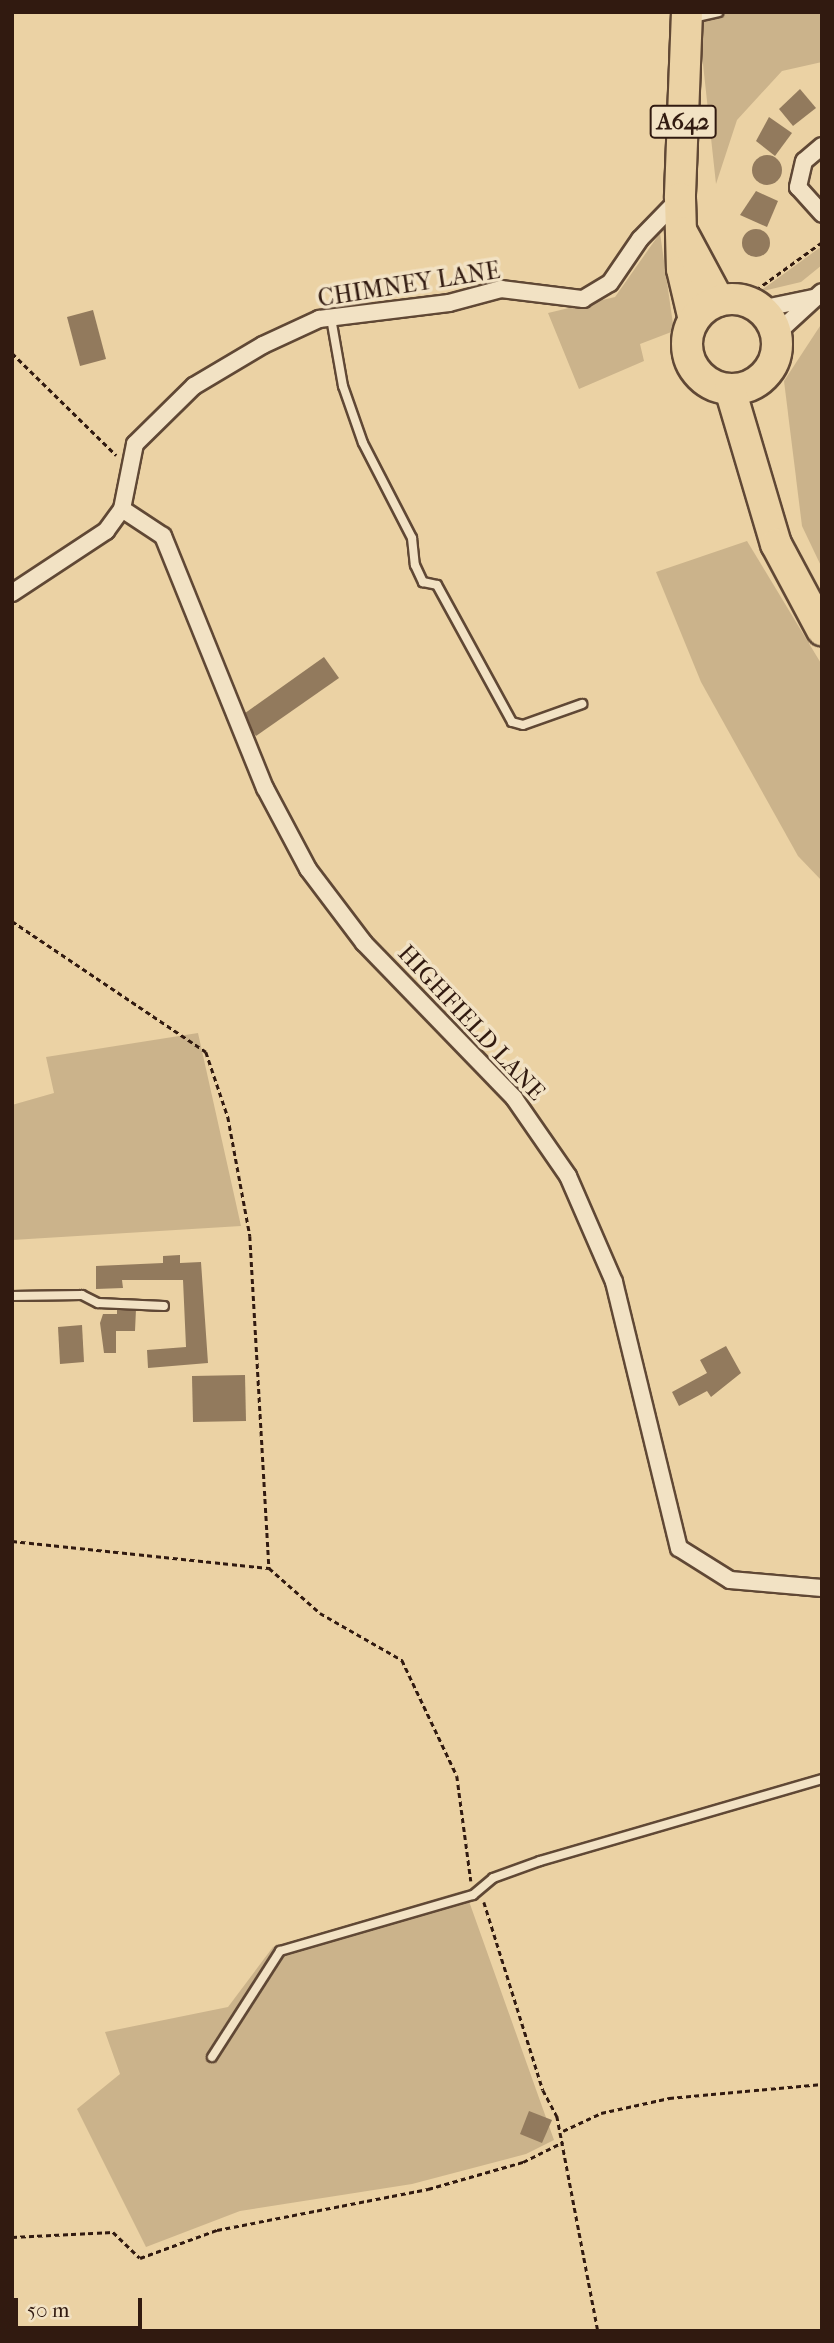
<!DOCTYPE html>
<html>
<head>
<meta charset="utf-8">
<style>
	body { margin:0 }
	#map { position:relative; width:834px; height:2343px; overflow:hidden; background:#ebd2a4; font-family:"IM FELL French Canon",serif }
	div>[style] { position:absolute }
	.green>* { inset:0; background:#cbb38b }
	.building>* { inset:0; background:#927a5d }
	.round { border-radius:50% }
	.path>* { height:2.5px; margin-top:-1.25px; transform-origin:0; background:repeating-linear-gradient(90deg,#311a10 0 5px,transparent 0 8.5px) }
	.roads { filter:drop-shadow(2px 0 #604835) drop-shadow(-2px 0 #604835) drop-shadow(0 2px #604835) drop-shadow(0 -2px #604835) }
	.lane>* { height:8px; margin:-4px; padding:0 4px; transform-origin:4px; border-radius:4px; background:#f2e2c4 }
	.street>* { height:16px; margin:-8px; padding:0 8px; transform-origin:8px; border-radius:8px; background:#f2e2c4 }
	.highway>* { height:30px; margin:-15px; padding:0 15px; transform-origin:15px; border-radius:15px; background:#ebd2a4 }
	.highway>.ring { margin:-15px; padding:0; box-sizing:content-box; background:none; border:30px solid #ebd2a4; border-radius:50% }
	span { translate:-50% -50%; white-space:nowrap; text-align:center; line-height:1.15; -webkit-text-stroke:7px #f2e2c4; paint-order:stroke }
	.shield-label span { padding:2px 5px; background:#f2e2c4; border:2px solid; border-radius:5px; -webkit-text-stroke-width:0 }
	.shield-label { font-size:23px; color:#311a10; font-weight:700 }
	.street-label { font-size:24px; color:#311a10 }
	.frame { position:absolute; inset:0; border:14px solid #311a10; pointer-events:none }
	.scale { position:absolute; left:14px; top:2298px; width:128px; height:32px; box-sizing:border-box; border:4px solid #311a10; border-top:0; padding-left:9px; font-size:21px; line-height:24px; white-space:nowrap; color:#311a10; -webkit-text-stroke:5px #f2e2c4; paint-order:stroke }
</style>
</head>
<body>
<div id="map">
	<div class="green">
		<div style="clip-path:polygon(727px 12px,822px 12px,822px 62px,782px 71px,737px 120px,716px 184px,698px 18px)"></div>
		<div style="clip-path:polygon(660px 233px,674px 331px,640px 344px,644px 361px,579px 389px,548px 313px,615px 297px)"></div>
		<div style="clip-path:polygon(822px 246px,822px 265px,801px 282px,759px 292px)"></div>
		<div style="clip-path:polygon(822px 323px,822px 568px,802px 526px,784px 381px)"></div>
		<div style="clip-path:polygon(747px 541px,822px 665px,822px 881px,798px 856px,701px 682px,656px 572px)"></div>
		<div style="clip-path:polygon(198px 1033px,241px 1226px,12px 1240px,12px 1105px,54px 1093px,46px 1057px)"></div>
		<div style="clip-path:polygon(465px 1890px,554px 2140px,526px 2154px,412px 2184px,240px 2211px,146px 2247px,77px 2109px,120px 2074px,105px 2032px,228px 2007px,273px 1947px)"></div>
	</div>
	<div class="building">
		<div style="clip-path:polygon(800px 89px,816px 108px,793px 126px,779px 109px)"></div>
		<div style="clip-path:polygon(769px 117px,792px 133px,775px 156px,756px 141px)"></div>
		<div class="round" style="left:752px;top:155px;width:30px;height:30px"></div>
		<div style="clip-path:polygon(756px 191px,778px 201px,767px 227px,740px 215px)"></div>
		<div class="round" style="left:742px;top:229px;width:28px;height:28px"></div>
		<div style="clip-path:polygon(93px 310px,106px 359px,80px 366px,67px 317px)"></div>
		<div style="clip-path:polygon(324px 657px,339px 678px,256px 736px,241px 716px)"></div>
		<div style="clip-path:polygon(180px 1255px,180px 1263px,201px 1262px,208px 1363px,148px 1368px,147px 1350px,186px 1347px,183px 1280px,122px 1280px,123px 1288px,96px 1289px,96px 1266px,163px 1263px,163px 1256px)"></div>
		<div style="clip-path:polygon(117px 1308px,136px 1309px,135px 1331px,116px 1331px,116px 1353px,104px 1353px,100px 1323px,103px 1314px,117px 1314px)"></div>
		<div style="clip-path:polygon(82px 1325px,84px 1362px,60px 1364px,58px 1327px)"></div>
		<div style="clip-path:polygon(726px 1346px,741px 1373px,711px 1397px,707px 1391px,679px 1406px,672px 1392px,707px 1373px,700px 1360px)"></div>
		<div style="clip-path:polygon(245px 1375px,246px 1421px,193px 1422px,192px 1376px)"></div>
		<div style="clip-path:polygon(529px 2111px,552px 2120px,542px 2143px,520px 2134px)"></div>
	</div>
	<div class="path">
		<div style="left:742px;top:300px;width:99px;rotate:-35.9deg"></div>
		<div style="left:12px;top:353px;width:146px;rotate:44.4deg"></div>
		<div style="left:12px;top:921px;width:234px;rotate:34deg"></div>
		<div style="left:206px;top:1052px;width:69px;rotate:71.3deg"></div>
		<div style="left:228px;top:1117px;width:121px;rotate:79.5deg"></div>
		<div style="left:250px;top:1236px;width:333px;rotate:86.7deg"></div>
		<div style="left:12px;top:1541px;width:258px;rotate:6deg"></div>
		<div style="left:269px;top:1568px;width:68px;rotate:41.4deg"></div>
		<div style="left:320px;top:1613px;width:95px;rotate:29.8deg"></div>
		<div style="left:402px;top:1660px;width:128px;rotate:64.6deg"></div>
		<div style="left:457px;top:1776px;width:106px;rotate:82.4deg"></div>
		<div style="left:484px;top:1902px;width:197px;rotate:72.6deg"></div>
		<div style="left:543px;top:2090px;width:30px;rotate:62deg"></div>
		<div style="left:557px;top:2116px;width:219px;rotate:79.2deg"></div>
		<div style="left:563px;top:2131px;width:42px;rotate:-25.3deg"></div>
		<div style="left:601px;top:2113px;width:70px;rotate:-12.4deg"></div>
		<div style="left:669px;top:2098px;width:154px;rotate:-5.2deg"></div>
		<div style="left:12px;top:2237px;width:101px;rotate:-2.8deg"></div>
		<div style="left:113px;top:2232px;width:37px;rotate:44deg"></div>
		<div style="left:140px;top:2258px;width:82px;rotate:-20deg"></div>
		<div style="left:217px;top:2230px;width:215px;rotate:-11deg"></div>
		<div style="left:428px;top:2189px;width:99px;rotate:-15.9deg"></div>
		<div style="left:523px;top:2162px;width:45px;rotate:-26.6deg"></div>
	</div>
	<div class="roads">
		<div class="lane">
			<div style="left:693px;top:18px;width:26px;rotate:-13deg"></div>
			<div style="left:331px;top:318px;width:69px;rotate:80deg"></div>
			<div style="left:343px;top:386px;width:60px;rotate:70.7deg"></div>
			<div style="left:363px;top:443px;width:107px;rotate:62.7deg"></div>
			<div style="left:412px;top:538px;width:27px;rotate:84deg"></div>
			<div style="left:415px;top:565px;width:19px;rotate:65deg"></div>
			<div style="left:423px;top:582px;width:14px;rotate:12deg"></div>
			<div style="left:437px;top:585px;width:156px;rotate:61.3deg"></div>
			<div style="left:512px;top:722px;width:11px;rotate:15deg"></div>
			<div style="left:523px;top:725px;width:63px;rotate:-19.6deg"></div>
			<div style="left:12px;top:1296px;width:70px;rotate:-0.8deg"></div>
			<div style="left:82px;top:1295px;width:18px;rotate:27deg"></div>
			<div style="left:98px;top:1303px;width:66px;rotate:2.6deg"></div>
			<div style="left:212px;top:2057px;width:126px;rotate:-57.3deg"></div>
			<div style="left:280px;top:1951px;width:201px;rotate:-16.2deg"></div>
			<div style="left:473px;top:1895px;width:26px;rotate:-40deg"></div>
			<div style="left:493px;top:1878px;width:50px;rotate:-19.9deg"></div>
			<div style="left:540px;top:1861px;width:294px;rotate:-16.2deg"></div>
		</div>
		<div class="street">
			<div style="left:822px;top:146px;width:23px;rotate:140deg"></div>
			<div style="left:804px;top:161px;width:27px;rotate:103deg"></div>
			<div style="left:798px;top:187px;width:36px;rotate:48deg"></div>
			<div style="left:760px;top:309px;width:54px;rotate:-11.7deg"></div>
			<div style="left:776px;top:334px;width:62px;rotate:-42.4deg"></div>
			<div style="left:122px;top:509px;width:49px;rotate:33.4deg"></div>
			<div style="left:163px;top:536px;width:272px;rotate:68deg"></div>
			<div style="left:265px;top:788px;width:92px;rotate:62deg"></div>
			<div style="left:308px;top:869px;width:93px;rotate:52.9deg"></div>
			<div style="left:364px;top:943px;width:216px;rotate:45.9deg"></div>
			<div style="left:514px;top:1098px;width:95px;rotate:55.3deg"></div>
			<div style="left:568px;top:1176px;width:116px;rotate:66.5deg"></div>
			<div style="left:614px;top:1282px;width:274px;rotate:76.3deg"></div>
			<div style="left:679px;top:1548px;width:60px;rotate:32.1deg"></div>
			<div style="left:730px;top:1580px;width:92px;rotate:5deg"></div>
			<div style="left:12px;top:593px;width:113px;rotate:-33.4deg"></div>
			<div style="left:106px;top:531px;width:27px;rotate:-54deg"></div>
			<div style="left:122px;top:509px;width:66px;rotate:-78.7deg"></div>
			<div style="left:135px;top:444px;width:83px;rotate:-44.5deg"></div>
			<div style="left:194px;top:386px;width:80px;rotate:-30.7deg"></div>
			<div style="left:263px;top:345px;width:62px;rotate:-24.9deg"></div>
			<div style="left:319px;top:319px;width:131px;rotate:-7deg"></div>
			<div style="left:449px;top:303px;width:54px;rotate:-15.1deg"></div>
			<div style="left:501px;top:289px;width:83px;rotate:7deg"></div>
			<div style="left:583px;top:299px;width:31px;rotate:-31deg"></div>
			<div style="left:610px;top:283px;width:53px;rotate:-55.7deg"></div>
			<div style="left:640px;top:239px;width:57px;rotate:-45.7deg"></div>
		</div>
		<div class="highway">
			<div style="left:687px;top:12px;width:186px;rotate:92.2deg"></div>
			<div style="left:680px;top:198px;width:71px;rotate:88.4deg"></div>
			<div style="left:682px;top:269px;width:52px;rotate:76.8deg"></div>
			<div style="left:682px;top:232px;width:78px;rotate:61.8deg"></div>
			<div class="ring" style="left:687px;top:299px;width:60px;height:60px"></div>
			<div style="left:730px;top:389px;width:162px;rotate:73.5deg"></div>
			<div style="left:776px;top:544px;width:98px;rotate:61.9deg"></div>
		</div>
	</div>
	<div class="shield-label">
		<span style="left:683px;top:122px">A642</span>
	</div>
	<div class="street-label">
		<span style="left:409px;top:285px;rotate:-9deg">CHIMNEY LANE</span>
		<span style="left:471px;top:1023px;rotate:47deg">HIGHFIELD LANE</span>
	</div>
	<div class="frame"></div>
	<div class="scale">50 m</div>
</div>
</body>
</html>
